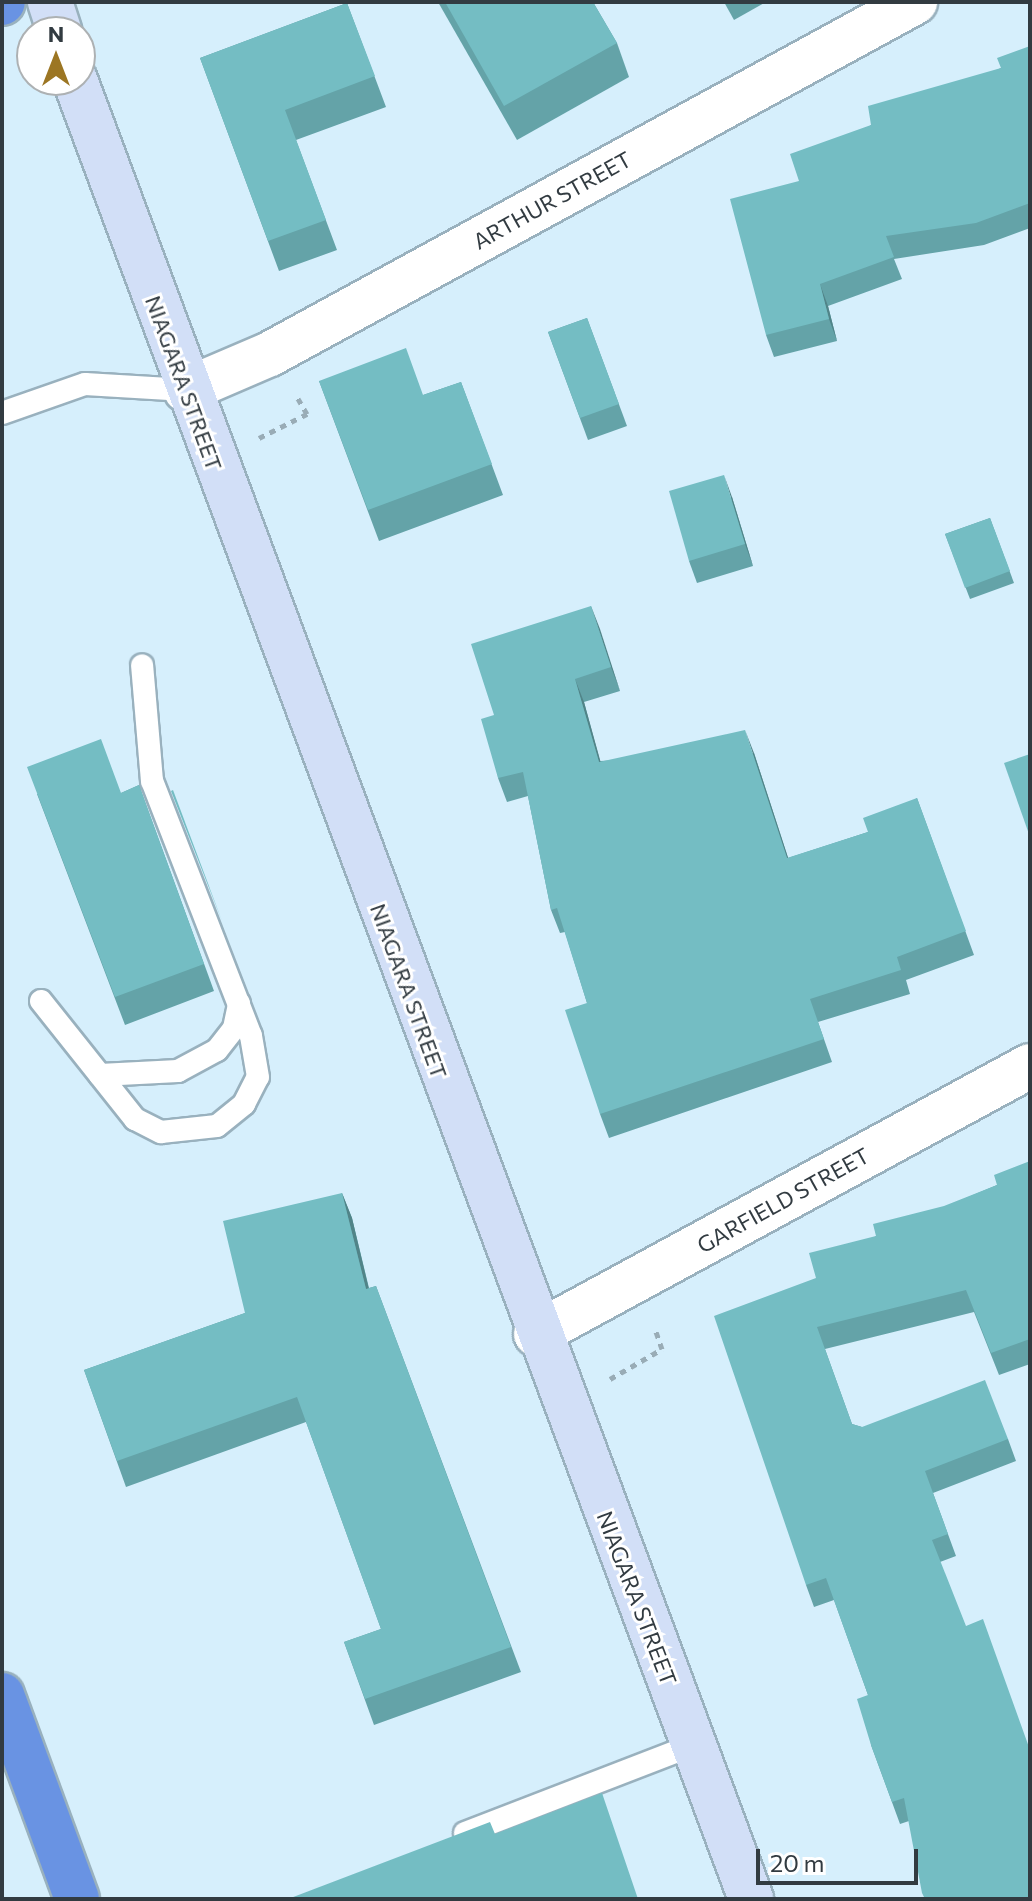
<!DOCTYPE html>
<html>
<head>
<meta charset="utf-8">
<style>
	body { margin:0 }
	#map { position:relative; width:1032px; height:1901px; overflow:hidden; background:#d6effc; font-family:Commissioner,sans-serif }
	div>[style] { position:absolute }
	.path>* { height:5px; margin-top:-2.5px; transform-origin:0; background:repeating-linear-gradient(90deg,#99acb6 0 6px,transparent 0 12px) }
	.roads { filter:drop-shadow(2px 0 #99b1be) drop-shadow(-2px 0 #99b1be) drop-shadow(0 2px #99b1be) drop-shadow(0 -2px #99b1be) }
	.lane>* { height:22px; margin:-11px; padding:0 11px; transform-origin:11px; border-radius:11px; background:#fff }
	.street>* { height:44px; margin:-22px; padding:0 22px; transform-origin:22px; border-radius:22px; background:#fff }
	.secondary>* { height:44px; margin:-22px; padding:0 22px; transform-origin:22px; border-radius:22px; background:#d2dff7 }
	.highway>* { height:44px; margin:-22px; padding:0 22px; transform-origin:22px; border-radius:22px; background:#6993e3 }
	.wall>* { inset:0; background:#64a3a8 }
	.shaded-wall>* { inset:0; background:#518488 }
	.building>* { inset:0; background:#74bdc3 }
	span { translate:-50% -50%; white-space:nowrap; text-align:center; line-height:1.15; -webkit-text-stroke:6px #fff; paint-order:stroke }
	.street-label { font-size:22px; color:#323b41 }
	.frame { position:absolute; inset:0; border:4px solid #323b41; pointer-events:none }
	.north { position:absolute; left:16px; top:16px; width:80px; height:80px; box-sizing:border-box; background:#fff; border:2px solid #adb1b3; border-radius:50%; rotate:0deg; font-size:22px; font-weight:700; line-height:32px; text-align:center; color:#323b41 }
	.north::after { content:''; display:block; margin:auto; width:28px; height:36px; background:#9c7623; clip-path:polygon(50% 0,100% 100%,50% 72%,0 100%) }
	.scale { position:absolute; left:756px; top:1849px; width:162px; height:36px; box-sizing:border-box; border:4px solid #323b41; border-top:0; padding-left:10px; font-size:24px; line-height:28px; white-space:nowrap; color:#323b41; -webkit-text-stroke:6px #fff; paint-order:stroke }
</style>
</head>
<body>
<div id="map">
	<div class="path">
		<div style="left:259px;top:438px;width:54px;rotate:-26.6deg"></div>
		<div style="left:307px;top:414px;width:20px;rotate:-120deg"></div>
		<div style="left:610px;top:1379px;width:60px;rotate:-30deg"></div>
		<div style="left:662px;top:1349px;width:21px;rotate:-109deg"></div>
	</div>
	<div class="roads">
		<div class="lane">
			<div style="left:2px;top:413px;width:88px;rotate:-19.3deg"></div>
			<div style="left:85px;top:384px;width:101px;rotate:3.4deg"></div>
			<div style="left:41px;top:1001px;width:151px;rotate:51.5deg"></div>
			<div style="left:135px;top:1119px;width:29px;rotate:27deg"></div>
			<div style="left:161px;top:1132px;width:56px;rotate:-6.1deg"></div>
			<div style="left:217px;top:1126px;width:35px;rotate:-39deg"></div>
			<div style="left:244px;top:1104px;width:30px;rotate:-63deg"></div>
			<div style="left:258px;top:1077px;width:42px;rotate:-99.7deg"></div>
			<div style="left:251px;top:1036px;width:274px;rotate:-111.2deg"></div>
			<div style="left:152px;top:781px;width:116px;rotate:-94.9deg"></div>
			<div style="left:100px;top:1075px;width:78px;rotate:-2.9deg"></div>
			<div style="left:178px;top:1071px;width:44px;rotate:-28.3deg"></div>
			<div style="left:217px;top:1050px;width:28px;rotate:-52deg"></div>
			<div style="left:234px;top:1028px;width:25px;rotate:-78deg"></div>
			<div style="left:465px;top:1833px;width:244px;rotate:-21.1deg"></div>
		</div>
		<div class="street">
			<div style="left:186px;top:390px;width:91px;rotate:-23.2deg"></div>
			<div style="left:270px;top:354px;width:735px;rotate:-28.62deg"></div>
			<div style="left:536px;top:1334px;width:562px;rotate:-28.48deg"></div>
		</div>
		<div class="secondary">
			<div style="left:50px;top:2px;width:32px;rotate:72deg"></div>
			<div style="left:75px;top:80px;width:1941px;rotate:69.61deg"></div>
		</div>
		<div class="highway">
			<div style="left:2px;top:3px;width:1px;rotate:-45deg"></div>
			<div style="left:2px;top:1695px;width:217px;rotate:69.8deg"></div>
		</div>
	</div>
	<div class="wall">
		<div style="clip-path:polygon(438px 2px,593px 2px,617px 43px,629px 77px,517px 140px)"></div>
		<div style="clip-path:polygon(724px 2px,766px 2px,734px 20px)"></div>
		<div style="clip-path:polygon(347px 3px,386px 107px,296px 140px,337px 250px,279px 271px,200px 58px)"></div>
		<div style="clip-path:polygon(1030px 46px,1030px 228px,984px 245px,894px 259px,902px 279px,828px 306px,837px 341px,774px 357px,766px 335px,799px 181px,871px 125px,1001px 68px)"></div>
		<div style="clip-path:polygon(587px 318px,627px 426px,588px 440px,548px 332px)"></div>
		<div style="clip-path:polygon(319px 381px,423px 395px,461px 382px,503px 495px,379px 541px)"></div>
		<div style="clip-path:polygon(732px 497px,753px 566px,697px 583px,689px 561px)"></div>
		<div style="clip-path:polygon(990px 518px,1014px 583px,970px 599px,945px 534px)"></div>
		<div style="clip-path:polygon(591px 606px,620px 691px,584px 702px,600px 761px,754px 753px,788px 858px,868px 832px,917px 798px,974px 955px,906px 980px,910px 994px,818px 1022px,832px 1062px,609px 1138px,600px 1114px,587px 1003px,565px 932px,560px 933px,551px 910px,528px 796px,507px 802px,498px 778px,494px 715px)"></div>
		<div style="clip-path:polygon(139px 785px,214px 991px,125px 1025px,37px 794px,121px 793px)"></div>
		<div style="clip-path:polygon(1030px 1161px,1030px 1364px,999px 1375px,974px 1312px,825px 1349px,852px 1424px,862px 1427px,1008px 1439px,1016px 1461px,933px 1493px,956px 1556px,940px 1562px,909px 1821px,900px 1824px,871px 1745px,868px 1695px,834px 1600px,814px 1607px,806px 1585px,816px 1278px,876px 1236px,997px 1185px)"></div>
		<div style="clip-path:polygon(342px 1193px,352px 1218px,369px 1288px,376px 1286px,521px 1672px,374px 1725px,344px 1642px,381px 1629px,306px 1422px,126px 1487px,84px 1370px,245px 1313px)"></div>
	</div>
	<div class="shaded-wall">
		<div style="clip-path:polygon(820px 284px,828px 306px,837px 341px,829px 319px)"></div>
		<div style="clip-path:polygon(724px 475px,732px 497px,753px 566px,745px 544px)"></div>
		<div style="clip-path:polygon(591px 606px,600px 629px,620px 691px,611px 667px)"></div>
		<div style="clip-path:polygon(575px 679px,584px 702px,607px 785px,599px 762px)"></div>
		<div style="clip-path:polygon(745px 730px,754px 753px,796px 882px,787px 858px)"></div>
		<div style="clip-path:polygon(342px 1193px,352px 1218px,375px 1315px,366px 1289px)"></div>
	</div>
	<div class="building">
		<div style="clip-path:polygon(445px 2px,593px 2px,617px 43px,504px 106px)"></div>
		<div style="clip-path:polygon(347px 3px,375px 76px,285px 110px,326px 220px,268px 241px,200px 58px)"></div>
		<div style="clip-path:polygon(1030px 46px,1030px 203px,976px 223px,886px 236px,894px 257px,820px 284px,829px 319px,766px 335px,730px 199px,799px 181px,790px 154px,871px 125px,868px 106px,1001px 68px,997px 58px)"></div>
		<div style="clip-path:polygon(587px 318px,619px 404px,580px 418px,548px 332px)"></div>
		<div style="clip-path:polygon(406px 348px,423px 395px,461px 382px,492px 464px,368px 510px,319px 381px)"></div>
		<div style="clip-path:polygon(724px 475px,745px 544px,689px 561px,669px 491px)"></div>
		<div style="clip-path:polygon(990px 518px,1010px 571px,965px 588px,945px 534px)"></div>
		<div style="clip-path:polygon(591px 606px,611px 667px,575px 679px,599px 762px,745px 730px,787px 858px,868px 832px,863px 818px,917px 798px,966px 931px,897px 957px,901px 970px,810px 999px,824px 1039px,600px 1114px,565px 1010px,587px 1003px,557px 908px,551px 910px,523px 772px,498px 778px,481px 719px,494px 715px,471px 644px)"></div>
		<div style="clip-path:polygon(101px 739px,121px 793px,139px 785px,204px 964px,115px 997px,27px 767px)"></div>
		<div style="clip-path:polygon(1030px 754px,1030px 837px,1004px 763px)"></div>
		<div style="clip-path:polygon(173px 790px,222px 921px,171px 791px)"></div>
		<div style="clip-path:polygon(1030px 1161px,1030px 1339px,991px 1353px,966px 1290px,817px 1327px,852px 1424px,862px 1427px,985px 1380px,1008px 1439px,925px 1471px,948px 1534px,932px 1540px,966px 1626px,983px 1619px,1030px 1750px,1030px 1899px,925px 1899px,922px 1893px,904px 1798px,892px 1802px,871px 1745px,857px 1699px,868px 1695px,826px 1578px,806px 1585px,714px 1316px,816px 1278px,809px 1253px,876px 1236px,873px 1224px,944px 1206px,997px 1185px,994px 1175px)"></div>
		<div style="clip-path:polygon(342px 1193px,366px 1289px,376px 1286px,511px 1647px,365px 1699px,344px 1642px,381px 1629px,297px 1397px,117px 1461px,84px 1370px,245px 1313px,223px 1221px)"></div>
		<div style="clip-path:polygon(602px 1793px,638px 1899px,288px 1899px,490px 1822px,495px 1834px)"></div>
	</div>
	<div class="street-label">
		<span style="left:552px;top:200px;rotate:-29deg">ARTHUR STREET</span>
		<span style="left:184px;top:383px;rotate:70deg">NIAGARA STREET</span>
		<span style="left:409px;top:991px;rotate:70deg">NIAGARA STREET</span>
		<span style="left:783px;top:1200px;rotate:-29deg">GARFIELD STREET</span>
		<span style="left:637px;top:1598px;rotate:69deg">NIAGARA STREET</span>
	</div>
	<div class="frame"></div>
	<div class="north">N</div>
	<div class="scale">20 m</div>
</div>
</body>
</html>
